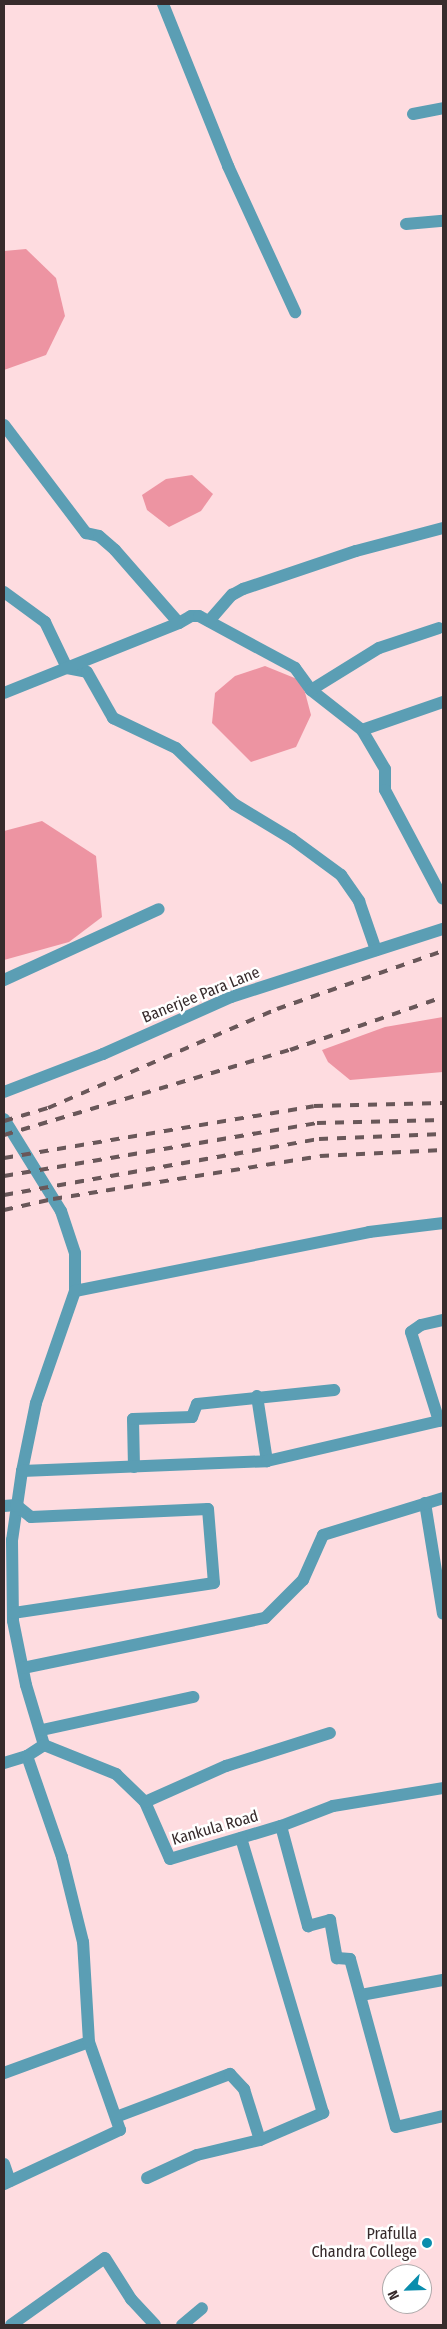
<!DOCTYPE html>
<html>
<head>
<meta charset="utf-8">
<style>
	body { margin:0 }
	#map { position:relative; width:447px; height:2329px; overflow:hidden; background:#fedce0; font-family:"Fira Sans Condensed",sans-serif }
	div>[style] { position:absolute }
	.water>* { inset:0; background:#ed94a2 }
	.minor>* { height:12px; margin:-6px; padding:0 6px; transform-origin:6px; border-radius:6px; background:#5b9eb4 }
	.rail>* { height:4px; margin-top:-2px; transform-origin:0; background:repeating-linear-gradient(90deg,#695759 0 9px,transparent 0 18px) }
	.dots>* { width:14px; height:14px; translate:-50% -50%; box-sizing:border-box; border:2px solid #fff; border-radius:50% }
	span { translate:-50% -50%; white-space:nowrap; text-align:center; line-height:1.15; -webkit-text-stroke:5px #fff; paint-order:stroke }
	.street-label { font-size:16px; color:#372b2c }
	.poi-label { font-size:16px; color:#372b2c }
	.right { translate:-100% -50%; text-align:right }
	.frame { position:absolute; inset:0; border:5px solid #372b2c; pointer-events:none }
	.north { position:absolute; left:382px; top:2264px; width:50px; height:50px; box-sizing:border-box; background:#fff; border:1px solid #afaaab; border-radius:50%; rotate:246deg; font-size:14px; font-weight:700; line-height:20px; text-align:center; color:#372b2c }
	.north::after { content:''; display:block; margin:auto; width:18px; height:22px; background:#0a8dad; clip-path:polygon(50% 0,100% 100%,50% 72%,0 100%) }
</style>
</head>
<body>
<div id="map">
	<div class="water">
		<div style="clip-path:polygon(26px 249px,56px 278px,65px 316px,46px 355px,4px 370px,4px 251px)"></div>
		<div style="clip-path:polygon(192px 475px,213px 494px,201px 511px,169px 527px,147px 510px,142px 495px,166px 479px)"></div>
		<div style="clip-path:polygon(265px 666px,302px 681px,311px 715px,296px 747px,251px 762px,212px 723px,215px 693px,235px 676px)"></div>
		<div style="clip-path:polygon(42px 821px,96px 856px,102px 917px,69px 942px,4px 960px,4px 831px)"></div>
		<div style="clip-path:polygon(443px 1017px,443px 1072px,350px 1080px,328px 1062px,322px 1050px,385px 1027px)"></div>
	</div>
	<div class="minor">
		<div style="left:163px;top:4px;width:175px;rotate:68.1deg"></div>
		<div style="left:228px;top:166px;width:161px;rotate:65.3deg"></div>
		<div style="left:413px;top:114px;width:31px;rotate:-11deg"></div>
		<div style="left:406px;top:224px;width:37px;rotate:-5deg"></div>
		<div style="left:4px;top:425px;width:136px;rotate:52.8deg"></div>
		<div style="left:86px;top:533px;width:13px;rotate:13deg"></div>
		<div style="left:99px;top:536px;width:21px;rotate:41deg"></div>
		<div style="left:115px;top:550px;width:97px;rotate:48.8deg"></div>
		<div style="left:179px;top:623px;width:14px;rotate:-30deg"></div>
		<div style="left:191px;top:616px;width:8px"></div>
		<div style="left:199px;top:616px;width:109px;rotate:28.4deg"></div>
		<div style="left:295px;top:668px;width:27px;rotate:54deg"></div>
		<div style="left:311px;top:690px;width:65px;rotate:38.1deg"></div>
		<div style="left:362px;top:730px;width:45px;rotate:59.5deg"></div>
		<div style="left:385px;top:769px;width:21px;rotate:90deg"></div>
		<div style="left:385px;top:790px;width:123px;rotate:62deg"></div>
		<div style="left:4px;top:592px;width:51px;rotate:36.2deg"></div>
		<div style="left:45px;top:622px;width:51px;rotate:64.4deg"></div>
		<div style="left:67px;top:668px;width:20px;rotate:11deg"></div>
		<div style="left:87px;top:672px;width:53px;rotate:60.5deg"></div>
		<div style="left:113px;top:718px;width:70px;rotate:25.5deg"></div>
		<div style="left:176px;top:748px;width:81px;rotate:44deg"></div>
		<div style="left:234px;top:804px;width:68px;rotate:31.1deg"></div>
		<div style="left:292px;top:839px;width:61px;rotate:36.3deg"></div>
		<div style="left:341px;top:875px;width:32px;rotate:55deg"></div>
		<div style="left:359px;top:901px;width:52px;rotate:70.9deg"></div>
		<div style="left:209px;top:621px;width:35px;rotate:-49deg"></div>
		<div style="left:232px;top:595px;width:13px;rotate:-29deg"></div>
		<div style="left:243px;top:589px;width:119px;rotate:-18.6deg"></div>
		<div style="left:356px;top:551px;width:90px;rotate:-14.8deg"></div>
		<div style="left:311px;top:690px;width:80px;rotate:-31.7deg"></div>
		<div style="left:379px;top:648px;width:63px;rotate:-18.4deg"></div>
		<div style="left:4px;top:693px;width:188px;rotate:-21.8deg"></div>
		<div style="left:362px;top:730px;width:86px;rotate:-19.1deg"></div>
		<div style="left:4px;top:980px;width:170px;rotate:-24.6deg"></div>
		<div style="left:4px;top:1092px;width:106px;rotate:-21deg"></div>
		<div style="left:103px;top:1054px;width:140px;rotate:-24deg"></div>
		<div style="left:231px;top:997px;width:223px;rotate:-17.8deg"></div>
		<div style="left:4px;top:1119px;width:108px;rotate:58.2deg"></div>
		<div style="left:61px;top:1211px;width:44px;rotate:71.6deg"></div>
		<div style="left:75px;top:1253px;width:38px;rotate:90deg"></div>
		<div style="left:75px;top:1291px;width:119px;rotate:109.2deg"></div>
		<div style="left:36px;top:1403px;width:69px;rotate:101.6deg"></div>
		<div style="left:22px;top:1471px;width:70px;rotate:98.2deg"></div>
		<div style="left:12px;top:1540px;width:81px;rotate:89.3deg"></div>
		<div style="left:13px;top:1621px;width:65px;rotate:78.5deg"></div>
		<div style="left:26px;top:1685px;width:63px;rotate:73.3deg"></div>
		<div style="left:75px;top:1291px;width:300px;rotate:-11.3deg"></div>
		<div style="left:369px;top:1232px;width:75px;rotate:-6.9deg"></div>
		<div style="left:257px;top:1396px;width:66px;rotate:81.3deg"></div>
		<div style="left:439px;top:1421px;width:93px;rotate:-107.5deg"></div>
		<div style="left:411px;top:1332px;width:12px;rotate:-35deg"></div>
		<div style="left:421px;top:1325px;width:23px;rotate:-13deg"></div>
		<div style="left:134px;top:1467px;width:48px;rotate:-91.2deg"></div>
		<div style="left:133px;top:1419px;width:59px;rotate:-1.9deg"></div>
		<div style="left:192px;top:1417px;width:14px;rotate:-69deg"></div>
		<div style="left:197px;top:1404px;width:138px;rotate:-5.8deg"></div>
		<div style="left:22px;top:1471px;width:245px;rotate:-2.3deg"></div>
		<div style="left:267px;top:1461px;width:181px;rotate:-13.1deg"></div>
		<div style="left:425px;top:1503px;width:112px;rotate:80.8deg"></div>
		<div style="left:4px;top:1506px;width:12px;rotate:-5deg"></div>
		<div style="left:16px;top:1505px;width:19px;rotate:39deg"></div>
		<div style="left:31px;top:1517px;width:177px;rotate:-2.6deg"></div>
		<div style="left:208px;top:1509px;width:74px;rotate:85.4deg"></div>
		<div style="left:214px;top:1583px;width:202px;rotate:171.5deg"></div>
		<div style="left:23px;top:1668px;width:247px;rotate:-11.7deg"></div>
		<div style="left:265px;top:1618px;width:54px;rotate:-45deg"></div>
		<div style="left:303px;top:1580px;width:49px;rotate:-66deg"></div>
		<div style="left:323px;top:1535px;width:126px;rotate:-17.1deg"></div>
		<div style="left:42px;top:1730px;width:155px;rotate:-12.3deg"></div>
		<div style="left:44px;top:1745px;width:78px;rotate:21.9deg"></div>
		<div style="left:116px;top:1774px;width:40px;rotate:44deg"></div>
		<div style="left:145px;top:1802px;width:62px;rotate:66.3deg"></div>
		<div style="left:170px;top:1859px;width:116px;rotate:-16.6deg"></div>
		<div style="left:281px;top:1826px;width:56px;rotate:-21deg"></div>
		<div style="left:333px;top:1806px;width:111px;rotate:-9.3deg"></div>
		<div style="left:4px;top:1763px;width:24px;rotate:-17deg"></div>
		<div style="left:27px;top:1756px;width:20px;rotate:-33deg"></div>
		<div style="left:145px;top:1802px;width:89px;rotate:-24deg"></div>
		<div style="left:226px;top:1766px;width:109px;rotate:-17.6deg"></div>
		<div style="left:281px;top:1826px;width:104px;rotate:74.9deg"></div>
		<div style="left:308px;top:1926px;width:23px;rotate:-15deg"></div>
		<div style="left:330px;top:1920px;width:39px;rotate:80deg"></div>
		<div style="left:337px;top:1958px;width:13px;rotate:4deg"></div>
		<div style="left:350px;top:1959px;width:174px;rotate:74.7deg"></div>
		<div style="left:396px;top:2127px;width:48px;rotate:-13.2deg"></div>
		<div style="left:361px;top:1995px;width:83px;rotate:-10.4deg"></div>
		<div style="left:4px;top:2073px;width:90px;rotate:-20deg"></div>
		<div style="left:116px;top:2117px;width:122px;rotate:-20.7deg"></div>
		<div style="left:230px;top:2074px;width:21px;rotate:47deg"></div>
		<div style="left:244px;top:2089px;width:53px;rotate:72.6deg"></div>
		<div style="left:4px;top:2164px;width:18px;rotate:71deg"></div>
		<div style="left:147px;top:2178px;width:55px;rotate:-24.7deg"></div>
		<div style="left:197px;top:2155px;width:65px;rotate:-13.4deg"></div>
		<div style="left:260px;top:2140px;width:69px;rotate:-23.2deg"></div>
		<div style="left:323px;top:2113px;width:287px;rotate:-106.6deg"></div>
		<div style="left:4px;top:2184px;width:128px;rotate:-25deg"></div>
		<div style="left:120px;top:2130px;width:93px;rotate:-109.4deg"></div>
		<div style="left:89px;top:2042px;width:100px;rotate:-93.4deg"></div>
		<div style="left:83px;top:1942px;width:88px;rotate:-103.9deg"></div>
		<div style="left:62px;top:1857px;width:107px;rotate:-109.1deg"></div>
		<div style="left:11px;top:2325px;width:115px;rotate:-35.5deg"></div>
		<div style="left:105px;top:2258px;width:49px;rotate:57.6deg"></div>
		<div style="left:131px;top:2299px;width:35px;rotate:47deg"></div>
		<div style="left:182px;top:2325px;width:26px;rotate:-40deg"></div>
	</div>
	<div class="rail">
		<div style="left:4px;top:1121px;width:46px;rotate:-16.5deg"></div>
		<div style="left:48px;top:1108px;width:249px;rotate:-23.4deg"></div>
		<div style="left:277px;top:1009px;width:176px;rotate:-19.3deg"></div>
		<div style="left:4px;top:1135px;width:298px;rotate:-16.6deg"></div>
		<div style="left:290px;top:1050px;width:162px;rotate:-19.1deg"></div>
		<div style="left:4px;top:1158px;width:314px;rotate:-9.5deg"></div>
		<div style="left:314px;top:1106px;width:129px;rotate:-1.3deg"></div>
		<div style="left:4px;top:1176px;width:317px;rotate:-9.6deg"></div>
		<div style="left:317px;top:1123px;width:126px;rotate:-1.4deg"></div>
		<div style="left:4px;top:1195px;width:320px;rotate:-10.1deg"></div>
		<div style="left:319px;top:1139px;width:124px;rotate:-2.3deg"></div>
		<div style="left:4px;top:1210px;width:50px;rotate:-12.7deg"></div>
		<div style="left:53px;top:1199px;width:270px;rotate:-9.1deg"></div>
		<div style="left:320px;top:1156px;width:123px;rotate:-2.8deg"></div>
	</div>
	<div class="dots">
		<div style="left:427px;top:2243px;background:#0a8dad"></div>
	</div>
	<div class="street-label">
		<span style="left:201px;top:995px;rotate:-22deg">Banerjee Para Lane</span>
		<span style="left:215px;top:1828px;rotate:-16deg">Kankula Road</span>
	</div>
	<div class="poi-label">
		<span class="right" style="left:417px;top:2243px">Prafulla<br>Chandra College</span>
	</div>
	<div class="frame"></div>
	<div class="north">N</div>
</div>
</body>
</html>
